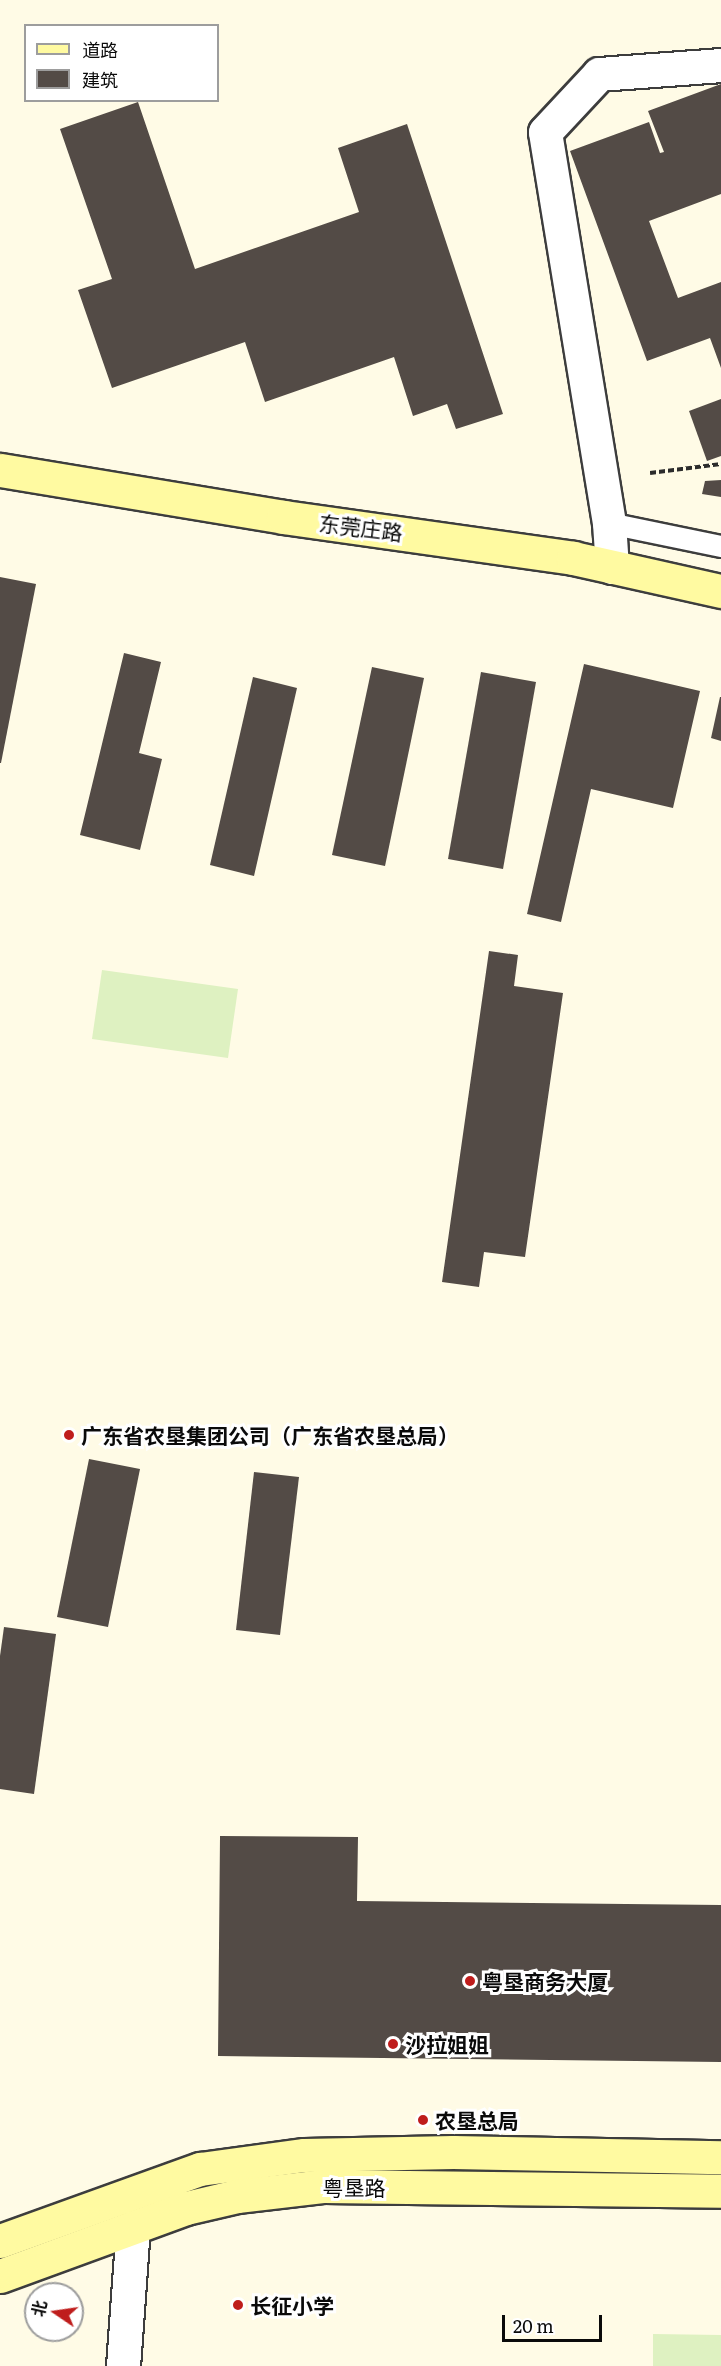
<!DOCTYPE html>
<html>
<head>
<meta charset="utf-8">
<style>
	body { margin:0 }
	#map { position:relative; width:721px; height:2366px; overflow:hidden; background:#fffbe6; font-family:Literata,"Noto Sans SC",serif }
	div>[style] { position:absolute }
	.pitch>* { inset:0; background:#def1c1 }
	.building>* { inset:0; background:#534b46 }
	.path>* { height:4px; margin-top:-2px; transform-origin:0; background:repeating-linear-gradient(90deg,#2c2c2c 0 6px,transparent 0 9px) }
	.roads { filter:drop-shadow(2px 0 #3d3d3d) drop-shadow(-2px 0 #3d3d3d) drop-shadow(0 2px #3d3d3d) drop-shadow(0 -2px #3d3d3d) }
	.lane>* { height:21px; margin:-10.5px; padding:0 10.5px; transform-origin:10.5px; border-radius:10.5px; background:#fff }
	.street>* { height:33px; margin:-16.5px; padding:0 16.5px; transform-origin:16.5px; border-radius:16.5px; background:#fff }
	.secondary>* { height:33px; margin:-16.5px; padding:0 16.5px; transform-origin:16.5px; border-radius:16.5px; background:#fffaa1 }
	.dots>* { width:16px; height:16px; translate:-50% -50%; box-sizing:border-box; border:3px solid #fff; border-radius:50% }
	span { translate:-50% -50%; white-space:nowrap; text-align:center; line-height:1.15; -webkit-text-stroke:6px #fff; paint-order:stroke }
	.street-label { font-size:21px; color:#0a0a0a }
	.poi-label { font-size:21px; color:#0a0a0a; font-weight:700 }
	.left { translate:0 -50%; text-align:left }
	.legend { position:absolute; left:24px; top:24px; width:195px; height:78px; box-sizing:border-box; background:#fff; border:2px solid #9d9d9d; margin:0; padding:8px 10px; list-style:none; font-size:18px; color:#0a0a0a }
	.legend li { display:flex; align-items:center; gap:12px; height:30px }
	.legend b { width:30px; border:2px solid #9d9d9d }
	.north { position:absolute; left:24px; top:2282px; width:60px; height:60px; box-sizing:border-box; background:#fff; border:2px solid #9d9d9d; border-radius:50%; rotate:283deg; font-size:16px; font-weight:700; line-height:24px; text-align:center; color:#0a0a0a }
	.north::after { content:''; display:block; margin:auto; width:21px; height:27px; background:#bf1d1c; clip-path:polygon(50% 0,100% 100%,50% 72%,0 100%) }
	.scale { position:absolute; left:502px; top:2315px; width:100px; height:27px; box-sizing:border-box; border:3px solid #0a0a0a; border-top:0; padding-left:8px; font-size:18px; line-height:21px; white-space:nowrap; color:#0a0a0a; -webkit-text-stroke:4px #fff; paint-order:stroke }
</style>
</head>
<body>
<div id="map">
	<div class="pitch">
		<div style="clip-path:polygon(102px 970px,238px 989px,228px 1058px,92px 1039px)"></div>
		<div style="clip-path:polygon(653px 2334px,721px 2335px,721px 2366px,653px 2366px)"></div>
	</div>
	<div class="building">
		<div style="clip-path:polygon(721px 84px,721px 194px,649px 221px,678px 298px,721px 282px,721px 368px,710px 338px,647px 361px,570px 151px,649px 122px,660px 153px,664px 152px,648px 111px)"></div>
		<div style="clip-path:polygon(138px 102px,195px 269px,359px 212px,338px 148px,407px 124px,503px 414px,456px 429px,447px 404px,413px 416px,394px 357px,265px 402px,245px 342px,112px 388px,78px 290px,112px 279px,60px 129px)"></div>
		<div style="clip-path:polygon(721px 399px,721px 456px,707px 461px,689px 411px)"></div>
		<div style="clip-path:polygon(721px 480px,721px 497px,702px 494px,705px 481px)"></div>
		<div style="clip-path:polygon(0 577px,36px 584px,1px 763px,0 763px)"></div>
		<div style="clip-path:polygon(124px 653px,161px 662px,139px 753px,162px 759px,140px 850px,80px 835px)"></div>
		<div style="clip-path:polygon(584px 664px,700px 691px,673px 808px,591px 789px,561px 922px,527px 914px)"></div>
		<div style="clip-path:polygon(372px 667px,424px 678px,385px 866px,332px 855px)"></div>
		<div style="clip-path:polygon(481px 672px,536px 682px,503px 869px,448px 859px)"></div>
		<div style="clip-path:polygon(253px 677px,297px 688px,254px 876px,210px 865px)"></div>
		<div style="clip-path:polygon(720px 697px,721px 697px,721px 741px,711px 738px)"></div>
		<div style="clip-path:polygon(489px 951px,518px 955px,514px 986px,563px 993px,525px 1257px,484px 1252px,479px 1287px,442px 1282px)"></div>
		<div style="clip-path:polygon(89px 1459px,140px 1469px,108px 1627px,57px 1617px)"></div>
		<div style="clip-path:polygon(254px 1472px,299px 1477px,280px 1635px,236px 1630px)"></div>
		<div style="clip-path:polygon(4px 1627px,56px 1634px,34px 1794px,0 1789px,0 1656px)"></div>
		<div style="clip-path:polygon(220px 1836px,358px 1837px,357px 1901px,721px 1905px,721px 2062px,218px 2056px)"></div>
	</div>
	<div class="path">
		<div style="left:650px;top:473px;width:72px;rotate:-7.2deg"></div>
	</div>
	<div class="roads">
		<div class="lane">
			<div style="left:609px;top:523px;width:114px;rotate:11.6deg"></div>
		</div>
		<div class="street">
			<div style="left:612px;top:567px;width:44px;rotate:-93.9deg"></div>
			<div style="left:609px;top:523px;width:396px;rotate:-99.3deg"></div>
			<div style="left:545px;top:132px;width:79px;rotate:-47deg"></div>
			<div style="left:599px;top:74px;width:122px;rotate:-4.2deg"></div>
			<div style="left:123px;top:2366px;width:139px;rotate:-85.9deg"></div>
		</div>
		<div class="secondary">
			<div style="left:0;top:470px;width:287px;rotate:9.4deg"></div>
			<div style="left:283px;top:517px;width:293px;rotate:8deg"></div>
			<div style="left:573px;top:558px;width:152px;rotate:12.6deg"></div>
			<div style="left:0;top:2241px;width:213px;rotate:-19.8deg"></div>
			<div style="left:200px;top:2169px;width:105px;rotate:-7.7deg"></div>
			<div style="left:304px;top:2155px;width:149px;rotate:-1.2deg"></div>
			<div style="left:453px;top:2152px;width:268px;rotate:1.1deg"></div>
			<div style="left:0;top:2276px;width:198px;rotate:-20.1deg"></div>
			<div style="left:186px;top:2208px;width:52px;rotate:-13.2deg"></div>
			<div style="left:237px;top:2196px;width:88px;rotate:-6.6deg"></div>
			<div style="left:324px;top:2186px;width:397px;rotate:0.7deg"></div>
		</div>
	</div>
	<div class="dots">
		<div style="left:69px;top:1435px;background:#bf1d1c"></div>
		<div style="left:470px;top:1981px;background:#bf1d1c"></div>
		<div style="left:393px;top:2044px;background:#bf1d1c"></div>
		<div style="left:423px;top:2120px;background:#bf1d1c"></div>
		<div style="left:238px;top:2305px;background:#bf1d1c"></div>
	</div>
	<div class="street-label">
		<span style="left:361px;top:527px;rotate:7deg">东莞庄路</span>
		<span style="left:354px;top:2187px">粤垦路</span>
	</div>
	<div class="poi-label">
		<span class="left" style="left:81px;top:1435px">广东省农垦集团公司（广东省农垦总局）</span>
		<span class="left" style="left:482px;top:1981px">粤垦商务大厦</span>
		<span class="left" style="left:405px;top:2044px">沙拉姐姐</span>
		<span class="left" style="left:435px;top:2120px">农垦总局</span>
		<span class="left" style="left:250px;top:2305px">长征小学</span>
	</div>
	<ul class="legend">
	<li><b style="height:8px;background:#fffaa1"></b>道路</li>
	<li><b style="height:16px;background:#534b46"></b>建筑</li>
	</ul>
	<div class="north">北</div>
	<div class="scale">20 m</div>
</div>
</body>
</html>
